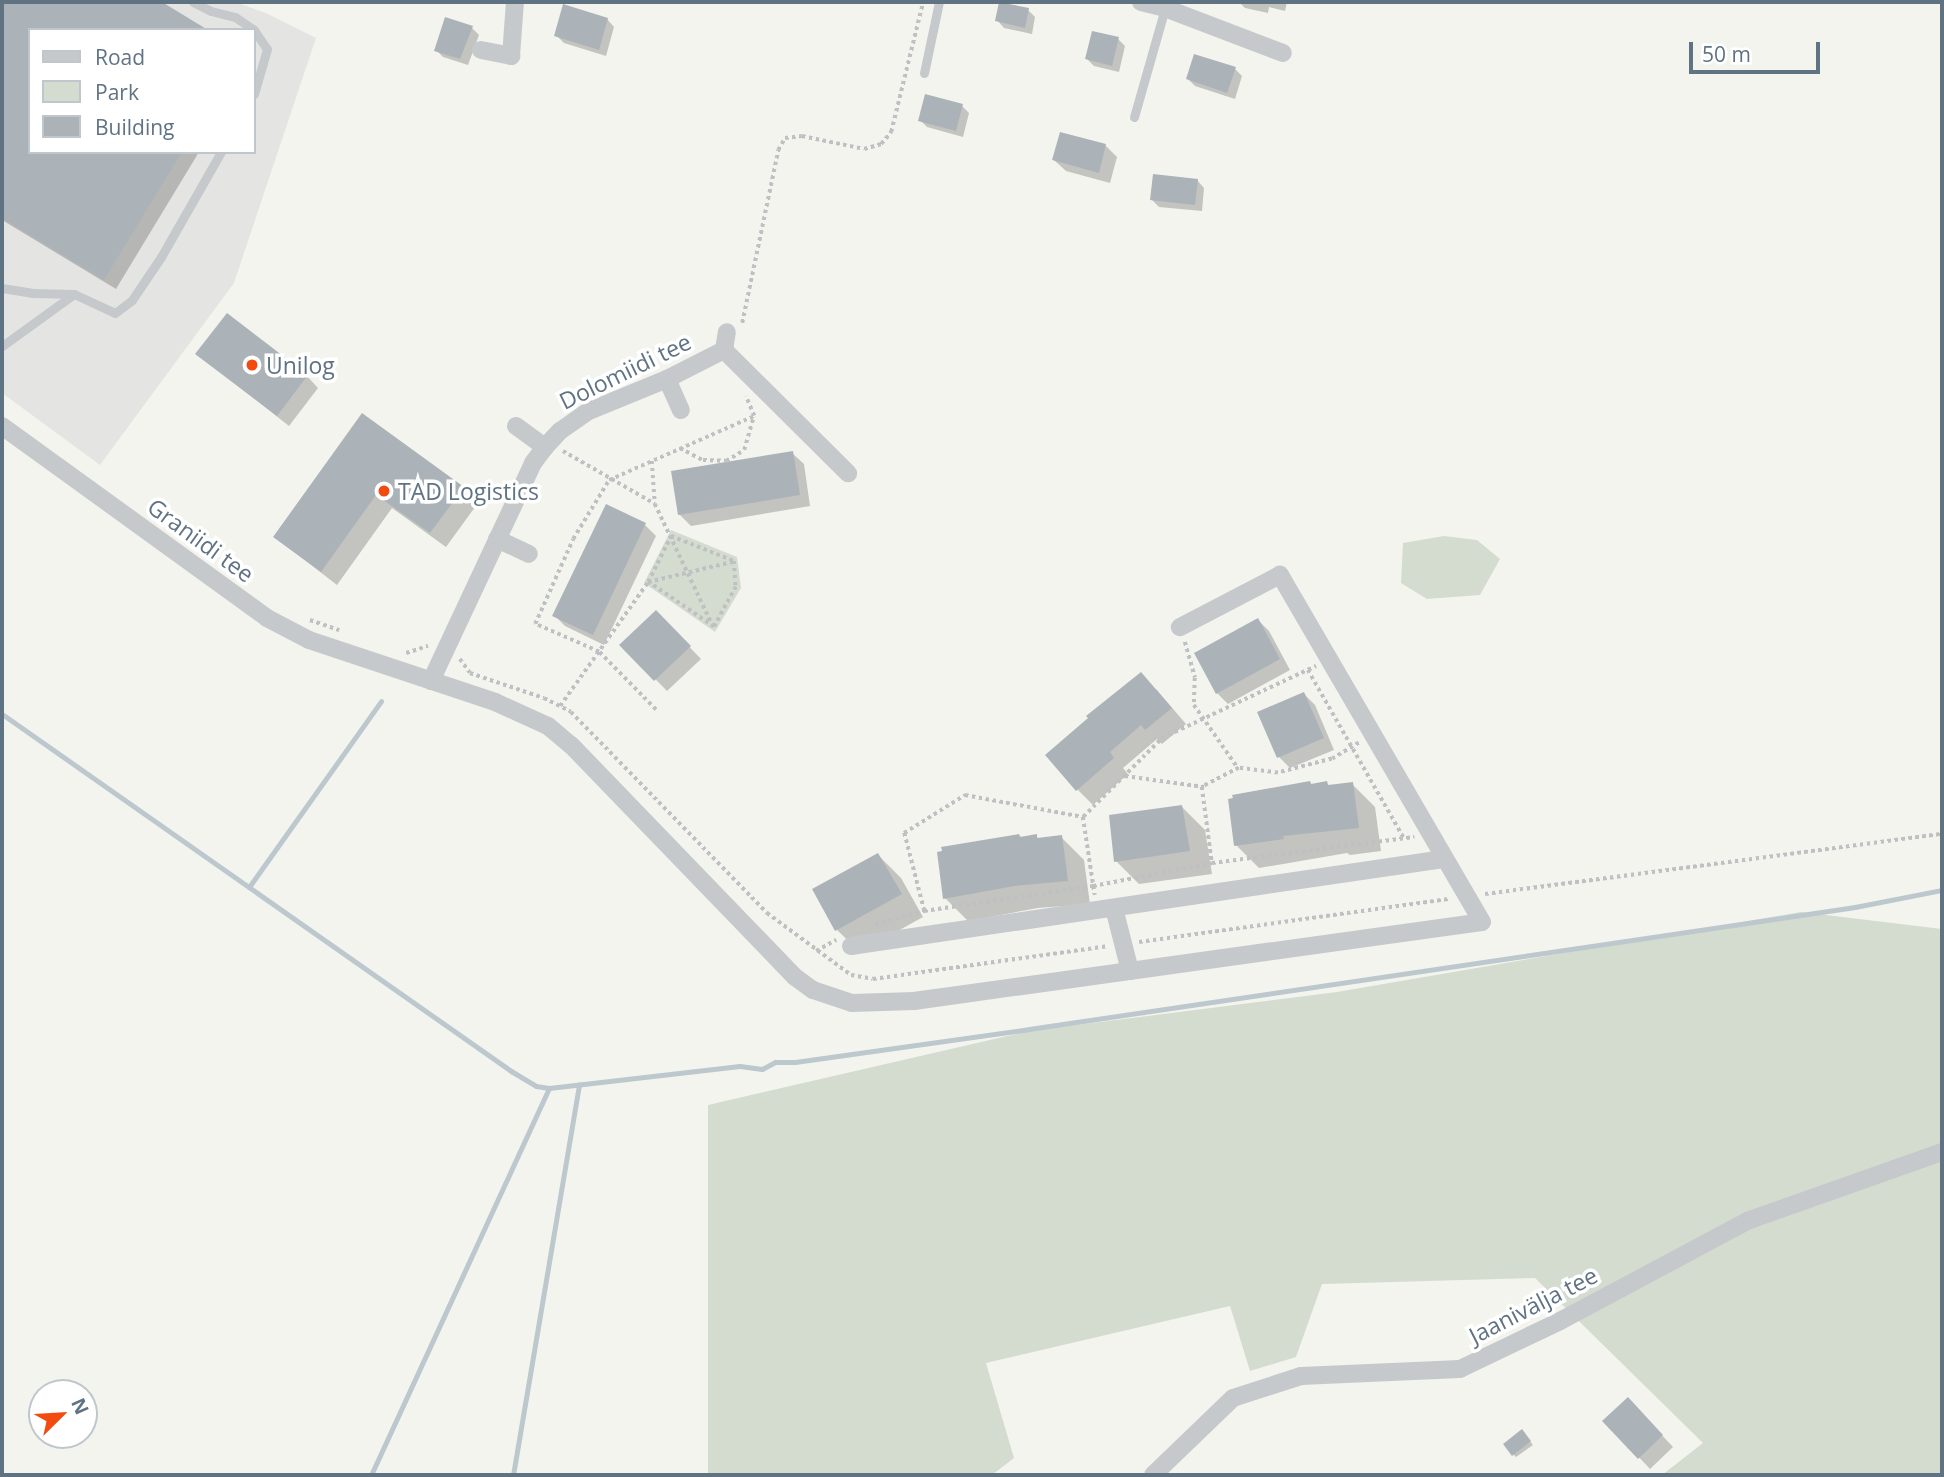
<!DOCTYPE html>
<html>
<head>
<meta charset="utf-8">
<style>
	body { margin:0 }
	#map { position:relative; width:1944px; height:1477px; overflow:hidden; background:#f4f4ef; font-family:"Open Sans",sans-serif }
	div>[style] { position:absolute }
	.built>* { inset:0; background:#e4e5e3 }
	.green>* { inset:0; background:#d4dcd0 }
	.shadow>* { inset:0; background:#0003 }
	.stream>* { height:5px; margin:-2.5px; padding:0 2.5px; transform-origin:2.5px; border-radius:2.5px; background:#bcc8cd }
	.building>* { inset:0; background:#abb3b8 }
	.path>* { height:3.5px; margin-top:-1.75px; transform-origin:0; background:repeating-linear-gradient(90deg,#bec0c2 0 3.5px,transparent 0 7px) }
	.service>* { height:9px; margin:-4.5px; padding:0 4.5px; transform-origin:4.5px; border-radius:4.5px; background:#c6c9cc }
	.minor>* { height:18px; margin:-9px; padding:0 9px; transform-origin:9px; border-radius:9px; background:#c6c9cc }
	.dots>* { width:19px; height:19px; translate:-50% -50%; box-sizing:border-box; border:4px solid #fff; border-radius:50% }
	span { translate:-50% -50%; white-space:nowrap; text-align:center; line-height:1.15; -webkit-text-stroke:7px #fff; paint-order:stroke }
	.poi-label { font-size:23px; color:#607383 }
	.left { translate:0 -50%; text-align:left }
	.street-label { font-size:23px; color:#607383 }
	.frame { position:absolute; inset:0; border:4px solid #607383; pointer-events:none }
	.legend { position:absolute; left:28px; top:28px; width:228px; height:126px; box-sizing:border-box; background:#fff; border:2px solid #bfc7cd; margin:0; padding:9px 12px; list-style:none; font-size:21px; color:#607383 }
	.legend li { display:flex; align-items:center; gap:14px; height:35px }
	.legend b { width:35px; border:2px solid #bfc7cd }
	.north { position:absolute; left:28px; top:1379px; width:70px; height:70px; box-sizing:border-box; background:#fff; border:2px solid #bfc7cd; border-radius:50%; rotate:66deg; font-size:19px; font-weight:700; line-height:28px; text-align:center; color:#607383 }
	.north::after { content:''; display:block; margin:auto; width:24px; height:32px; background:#f34a10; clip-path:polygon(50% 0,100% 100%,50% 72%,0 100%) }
	.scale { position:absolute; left:1689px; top:42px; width:131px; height:32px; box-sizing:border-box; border:4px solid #607383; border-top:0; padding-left:9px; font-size:21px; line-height:24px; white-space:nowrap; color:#607383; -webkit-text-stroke:5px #fff; paint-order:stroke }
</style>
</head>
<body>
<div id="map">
	<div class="built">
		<div style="clip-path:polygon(evenodd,2px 2px,235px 2px,266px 13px,316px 38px,234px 283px,100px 465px,2px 393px,2px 2px,30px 30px,254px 30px,254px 152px,30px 152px,30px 30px)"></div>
	</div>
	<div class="green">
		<div style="clip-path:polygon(671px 530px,737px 557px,741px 588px,715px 632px,644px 583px)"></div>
		<div style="clip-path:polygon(1444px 536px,1477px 540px,1500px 559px,1480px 595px,1427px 599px,1401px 583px,1403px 543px)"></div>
		<div style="clip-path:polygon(1801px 912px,1942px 929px,1942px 1475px,1662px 1475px,1703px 1443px,1535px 1278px,1322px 1284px,1296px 1357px,1250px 1371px,1230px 1306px,986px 1363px,1014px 1458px,992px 1475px,708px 1475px,708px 1105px,1029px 1031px,1337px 992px)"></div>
	</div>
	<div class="shadow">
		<div style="clip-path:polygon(2px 2px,159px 2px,205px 30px,30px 30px,30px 152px,199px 152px,116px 289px,2px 220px)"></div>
		<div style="clip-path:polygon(1239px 2px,1287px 2px,1285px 11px,1269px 7px,1268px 13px,1245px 8px)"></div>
		<div style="clip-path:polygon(1028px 10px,1035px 17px,1032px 34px,1004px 28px,997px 20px)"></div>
		<div style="clip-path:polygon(607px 19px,614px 27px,606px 56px,564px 43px,556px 35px)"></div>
		<div style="clip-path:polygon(472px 28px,479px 35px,468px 65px,443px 57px,436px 50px)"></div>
		<div style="clip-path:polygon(1118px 39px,1125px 46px,1119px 72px,1094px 66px,1087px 59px)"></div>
		<div style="clip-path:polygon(1235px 69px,1242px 76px,1235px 99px,1195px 86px,1188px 79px)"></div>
		<div style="clip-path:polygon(962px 106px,969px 113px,963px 137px,927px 127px,920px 120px)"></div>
		<div style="clip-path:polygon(1061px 134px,1106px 146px,1117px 157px,1110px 183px,1066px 171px,1054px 160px)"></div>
		<div style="clip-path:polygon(1197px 180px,1204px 188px,1202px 211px,1159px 207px,1152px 200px)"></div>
		<div style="clip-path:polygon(197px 354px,307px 376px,318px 388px,289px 426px)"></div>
		<div style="clip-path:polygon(363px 416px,462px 488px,478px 503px,446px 547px,392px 508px,337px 585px,275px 537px)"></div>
		<div style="clip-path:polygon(792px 453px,804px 464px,810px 506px,691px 526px,679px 514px)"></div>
		<div style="clip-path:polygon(645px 525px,656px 536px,604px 645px,565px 626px,554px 615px)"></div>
		<div style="clip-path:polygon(656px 612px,701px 659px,667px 691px,622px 645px)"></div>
		<div style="clip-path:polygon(1258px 620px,1269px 631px,1290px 670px,1228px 704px,1217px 693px)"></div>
		<div style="clip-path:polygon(1156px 689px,1186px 724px,1162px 744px,1157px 739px,1123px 768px,1128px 774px,1093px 805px,1077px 789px)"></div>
		<div style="clip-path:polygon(1304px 694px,1315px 705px,1334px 750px,1290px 768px,1279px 757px)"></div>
		<div style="clip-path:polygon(1310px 782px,1312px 785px,1327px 783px,1330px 787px,1352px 784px,1375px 807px,1381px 851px,1350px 855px,1347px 853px,1259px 868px,1236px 845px)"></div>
		<div style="clip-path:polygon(1182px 807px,1205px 830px,1212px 874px,1139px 884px,1116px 861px)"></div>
		<div style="clip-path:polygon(1019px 835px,1022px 838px,1036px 836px,1040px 840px,1061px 837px,1084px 860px,1090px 904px,1038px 908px,968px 921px,945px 898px)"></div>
		<div style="clip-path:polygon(878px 855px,901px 878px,923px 917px,860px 952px,837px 930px)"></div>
		<div style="clip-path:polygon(1639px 1411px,1673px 1447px,1650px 1469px,1605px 1421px)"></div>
		<div style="clip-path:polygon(1525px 1435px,1533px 1445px,1516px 1457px,1513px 1454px)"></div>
	</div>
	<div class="stream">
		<div style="left:2px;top:714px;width:622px;rotate:35.04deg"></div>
		<div style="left:511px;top:1071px;width:29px;rotate:31deg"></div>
		<div style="left:536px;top:1086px;width:13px;rotate:9deg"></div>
		<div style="left:249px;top:887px;width:228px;rotate:-54.6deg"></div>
		<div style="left:371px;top:1475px;width:426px;rotate:-65.3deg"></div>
		<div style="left:549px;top:1088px;width:192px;rotate:-6.6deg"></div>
		<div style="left:740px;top:1066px;width:22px;rotate:8deg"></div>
		<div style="left:762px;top:1069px;width:15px;rotate:-28deg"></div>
		<div style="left:775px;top:1062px;width:20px"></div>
		<div style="left:795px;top:1062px;width:236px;rotate:-8deg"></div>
		<div style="left:1029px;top:1029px;width:835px;rotate:-8.4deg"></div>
		<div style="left:1855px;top:907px;width:89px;rotate:-11.1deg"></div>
		<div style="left:513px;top:1475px;width:396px;rotate:-80.4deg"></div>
	</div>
	<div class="building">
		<div style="clip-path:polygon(2px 2px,162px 2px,208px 30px,30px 30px,30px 152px,182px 152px,104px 280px,2px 218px)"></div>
		<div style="clip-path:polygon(999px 2px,1029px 8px,1025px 28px,995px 21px)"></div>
		<div style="clip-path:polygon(563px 4px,608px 18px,599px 50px,554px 36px)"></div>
		<div style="clip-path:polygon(445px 17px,473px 26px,460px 59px,434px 51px)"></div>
		<div style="clip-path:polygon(1092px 31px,1119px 37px,1112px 66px,1085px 59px)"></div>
		<div style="clip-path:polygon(1194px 54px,1236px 67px,1227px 93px,1186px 79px)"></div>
		<div style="clip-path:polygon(925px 94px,963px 104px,956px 131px,918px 121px)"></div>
		<div style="clip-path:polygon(1060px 132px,1106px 144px,1099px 173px,1052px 160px)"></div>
		<div style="clip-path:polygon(1153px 174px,1198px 179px,1195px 205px,1150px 200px)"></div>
		<div style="clip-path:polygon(227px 313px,308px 375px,277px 416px,195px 354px)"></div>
		<div style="clip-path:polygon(362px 413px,464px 487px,430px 533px,376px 495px,321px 572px,273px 537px)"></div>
		<div style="clip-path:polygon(793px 451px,800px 495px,678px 515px,671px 471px)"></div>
		<div style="clip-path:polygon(606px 504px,646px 523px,593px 635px,552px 616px)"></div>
		<div style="clip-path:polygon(656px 610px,691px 646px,654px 681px,619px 645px)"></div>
		<div style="clip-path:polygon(1258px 618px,1280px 659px,1216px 694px,1194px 653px)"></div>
		<div style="clip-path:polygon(1141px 672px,1172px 708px,1145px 730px,1141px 725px,1110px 752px,1114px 758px,1076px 791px,1045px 755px,1088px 718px,1086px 716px)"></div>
		<div style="clip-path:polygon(1304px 692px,1324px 738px,1277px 758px,1257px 712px)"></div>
		<div style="clip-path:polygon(1310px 781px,1311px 784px,1327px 781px,1328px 785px,1353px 782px,1359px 828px,1283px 836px,1284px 839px,1234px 846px,1228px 799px,1233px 798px,1232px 795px)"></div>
		<div style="clip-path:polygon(1182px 805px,1190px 851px,1114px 862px,1109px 815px)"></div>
		<div style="clip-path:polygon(1019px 834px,1020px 837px,1037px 834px,1037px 838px,1062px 835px,1068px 881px,1014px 886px,943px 899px,937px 852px,942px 851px,941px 847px)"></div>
		<div style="clip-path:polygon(878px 853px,902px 894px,835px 931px,812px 889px)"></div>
		<div style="clip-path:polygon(1628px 1397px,1663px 1435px,1638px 1459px,1602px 1421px)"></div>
		<div style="clip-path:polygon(1522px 1429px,1531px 1441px,1512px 1456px,1503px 1444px)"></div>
	</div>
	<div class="path">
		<div style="left:742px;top:323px;width:177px;rotate:-78.2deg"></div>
		<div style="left:778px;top:150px;width:14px;rotate:-60deg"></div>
		<div style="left:785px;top:138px;width:17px;rotate:-7deg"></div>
		<div style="left:802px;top:136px;width:63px;rotate:11.8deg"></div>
		<div style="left:864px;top:149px;width:18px;rotate:-16deg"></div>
		<div style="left:881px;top:144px;width:16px;rotate:-50deg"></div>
		<div style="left:891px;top:132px;width:134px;rotate:-76.2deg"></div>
		<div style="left:680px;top:448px;width:26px;rotate:28deg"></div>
		<div style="left:703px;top:460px;width:23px;rotate:2deg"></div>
		<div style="left:726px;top:461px;width:21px;rotate:-31deg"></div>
		<div style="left:744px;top:450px;width:35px;rotate:-74deg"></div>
		<div style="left:563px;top:451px;width:106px;rotate:29.9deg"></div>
		<div style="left:655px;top:504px;width:135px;rotate:64.6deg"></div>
		<div style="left:652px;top:461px;width:43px;rotate:86deg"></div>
		<div style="left:671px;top:536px;width:68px;rotate:21.6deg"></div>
		<div style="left:734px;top:561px;width:26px;rotate:86deg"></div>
		<div style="left:736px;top:587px;width:46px;rotate:118.8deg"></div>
		<div style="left:714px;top:627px;width:80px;rotate:-145.7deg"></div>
		<div style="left:648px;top:582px;width:51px;rotate:-63.4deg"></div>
		<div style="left:310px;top:620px;width:31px;rotate:19deg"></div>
		<div style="left:1185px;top:642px;width:37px;rotate:74deg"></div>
		<div style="left:1195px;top:678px;width:27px;rotate:92deg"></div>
		<div style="left:1194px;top:705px;width:77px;rotate:55.1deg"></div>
		<div style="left:406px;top:653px;width:23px;rotate:-18deg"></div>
		<div style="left:460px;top:659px;width:17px;rotate:54deg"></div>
		<div style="left:470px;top:673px;width:78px;rotate:18.7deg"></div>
		<div style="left:544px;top:698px;width:30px;rotate:27deg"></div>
		<div style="left:571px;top:712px;width:281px;rotate:45.7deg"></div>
		<div style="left:767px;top:913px;width:104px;rotate:36.4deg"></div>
		<div style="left:851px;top:975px;width:22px;rotate:10deg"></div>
		<div style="left:873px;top:979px;width:236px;rotate:-8deg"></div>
		<div style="left:1308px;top:670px;width:193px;rotate:60.3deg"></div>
		<div style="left:560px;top:706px;width:152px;rotate:-54.6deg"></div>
		<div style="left:648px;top:582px;width:86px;rotate:-13.4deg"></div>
		<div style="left:656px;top:710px;width:81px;rotate:-134.5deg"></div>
		<div style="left:599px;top:652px;width:70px;rotate:-156.4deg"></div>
		<div style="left:535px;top:624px;width:93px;rotate:-65.9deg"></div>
		<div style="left:573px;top:539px;width:69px;rotate:-58.6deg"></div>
		<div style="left:609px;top:480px;width:158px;rotate:-23.8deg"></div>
		<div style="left:754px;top:416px;width:21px;rotate:-113deg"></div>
		<div style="left:1359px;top:743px;width:31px;rotate:149deg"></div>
		<div style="left:1332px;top:759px;width:56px;rotate:165.5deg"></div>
		<div style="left:1278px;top:773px;width:39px;rotate:-173deg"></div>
		<div style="left:1239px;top:768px;width:42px;rotate:152.8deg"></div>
		<div style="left:1202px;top:787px;width:77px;rotate:82.5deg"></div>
		<div style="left:1212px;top:863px;width:204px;rotate:-7.3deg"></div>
		<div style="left:1125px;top:776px;width:80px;rotate:7.9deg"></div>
		<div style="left:1083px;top:817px;width:112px;rotate:-45deg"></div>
		<div style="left:1162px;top:738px;width:170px;rotate:-25.1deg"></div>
		<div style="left:1485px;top:894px;width:461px;rotate:-7.5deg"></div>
		<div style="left:924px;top:911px;width:171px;rotate:-8.4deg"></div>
		<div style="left:1093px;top:886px;width:121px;rotate:-10.9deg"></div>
		<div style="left:875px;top:924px;width:51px;rotate:-14.9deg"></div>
		<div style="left:924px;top:911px;width:81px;rotate:-104.4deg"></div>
		<div style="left:904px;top:833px;width:72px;rotate:-31.9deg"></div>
		<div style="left:965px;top:795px;width:120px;rotate:10.6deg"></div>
		<div style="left:1083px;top:817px;width:79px;rotate:81.3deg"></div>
		<div style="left:1139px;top:942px;width:314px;rotate:-7.9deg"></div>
		<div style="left:816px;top:951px;width:23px;rotate:-29deg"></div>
	</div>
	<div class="service">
		<div style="left:193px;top:2px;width:20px;rotate:27deg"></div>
		<div style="left:211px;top:11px;width:25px;rotate:14deg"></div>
		<div style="left:235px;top:17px;width:23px;rotate:34deg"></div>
		<div style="left:254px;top:30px;width:23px;rotate:56deg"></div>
		<div style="left:267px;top:49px;width:47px;rotate:106.1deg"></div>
		<div style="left:924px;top:73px;width:73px;rotate:-78.1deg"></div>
		<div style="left:1134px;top:117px;width:113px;rotate:-74.1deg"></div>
		<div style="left:2px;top:288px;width:30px;rotate:9deg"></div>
		<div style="left:32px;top:293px;width:42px;rotate:1.4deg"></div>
		<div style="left:74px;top:294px;width:45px;rotate:24.9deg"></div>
		<div style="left:115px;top:313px;width:21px;rotate:-37deg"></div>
		<div style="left:132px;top:300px;width:52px;rotate:-56deg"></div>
		<div style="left:161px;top:257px;width:121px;rotate:-60.3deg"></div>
		<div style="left:2px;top:346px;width:89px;rotate:-35.8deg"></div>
	</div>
	<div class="minor">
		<div style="left:1141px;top:2px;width:25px;rotate:14deg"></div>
		<div style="left:1165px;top:8px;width:126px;rotate:20.9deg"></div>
		<div style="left:481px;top:50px;width:31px;rotate:11deg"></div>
		<div style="left:511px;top:56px;width:54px;rotate:-85.8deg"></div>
		<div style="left:724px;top:350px;width:175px;rotate:44.8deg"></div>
		<div style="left:667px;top:379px;width:34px;rotate:66deg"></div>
		<div style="left:2px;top:426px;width:327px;rotate:35.9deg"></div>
		<div style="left:267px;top:618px;width:47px;rotate:27.6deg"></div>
		<div style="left:309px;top:640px;width:196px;rotate:18.4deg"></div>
		<div style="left:495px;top:702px;width:58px;rotate:24.4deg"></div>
		<div style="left:548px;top:726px;width:30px;rotate:40deg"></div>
		<div style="left:571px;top:745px;width:322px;rotate:46deg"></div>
		<div style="left:795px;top:977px;width:22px;rotate:36deg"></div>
		<div style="left:813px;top:990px;width:41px;rotate:18.4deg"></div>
		<div style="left:852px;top:1003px;width:62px;rotate:-1.8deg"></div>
		<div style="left:914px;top:1001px;width:573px;rotate:-7.92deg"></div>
		<div style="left:1482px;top:922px;width:402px;rotate:-120.2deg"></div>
		<div style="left:1280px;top:575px;width:113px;rotate:152.5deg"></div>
		<div style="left:516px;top:426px;width:36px;rotate:36deg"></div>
		<div style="left:497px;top:539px;width:35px;rotate:25deg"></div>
		<div style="left:431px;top:681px;width:241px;rotate:-64.9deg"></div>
		<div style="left:533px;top:463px;width:20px;rotate:-53deg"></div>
		<div style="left:545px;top:447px;width:22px;rotate:-47deg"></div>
		<div style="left:560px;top:431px;width:35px;rotate:-35deg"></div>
		<div style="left:589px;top:411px;width:84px;rotate:-22.3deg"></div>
		<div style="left:667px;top:379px;width:64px;rotate:-27deg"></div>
		<div style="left:724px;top:350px;width:18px;rotate:-81deg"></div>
		<div style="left:1114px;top:908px;width:65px;rotate:75.7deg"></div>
		<div style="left:851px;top:946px;width:599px;rotate:-8.35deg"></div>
		<div style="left:1153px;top:1475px;width:111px;rotate:-43.9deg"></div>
		<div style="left:1233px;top:1398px;width:71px;rotate:-17.9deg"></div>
		<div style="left:1301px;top:1376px;width:159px;rotate:-2.5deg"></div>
		<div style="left:1460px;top:1369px;width:111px;rotate:-25.6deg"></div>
		<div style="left:1560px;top:1321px;width:212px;rotate:-28.1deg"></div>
		<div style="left:1747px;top:1221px;width:207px;rotate:-19.5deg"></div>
	</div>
	<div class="dots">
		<div style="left:252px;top:365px;background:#f34a10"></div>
		<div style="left:384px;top:491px;background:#f34a10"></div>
	</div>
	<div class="poi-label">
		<span class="left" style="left:266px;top:365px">Unilog</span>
		<span class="left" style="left:398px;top:491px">TAD Logistics</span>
	</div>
	<div class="street-label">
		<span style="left:625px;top:371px;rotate:-26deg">Dolomiidi tee</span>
		<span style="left:201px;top:540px;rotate:36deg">Graniidi tee</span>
		<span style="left:1533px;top:1305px;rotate:-27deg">Jaanivälja tee</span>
	</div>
	<div class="frame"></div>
	<ul class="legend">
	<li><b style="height:9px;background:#c6c9cc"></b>Road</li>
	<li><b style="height:19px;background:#d4dcd0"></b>Park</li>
	<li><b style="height:19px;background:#abb3b8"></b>Building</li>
	</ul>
	<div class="north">N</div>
	<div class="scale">50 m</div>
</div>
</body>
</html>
